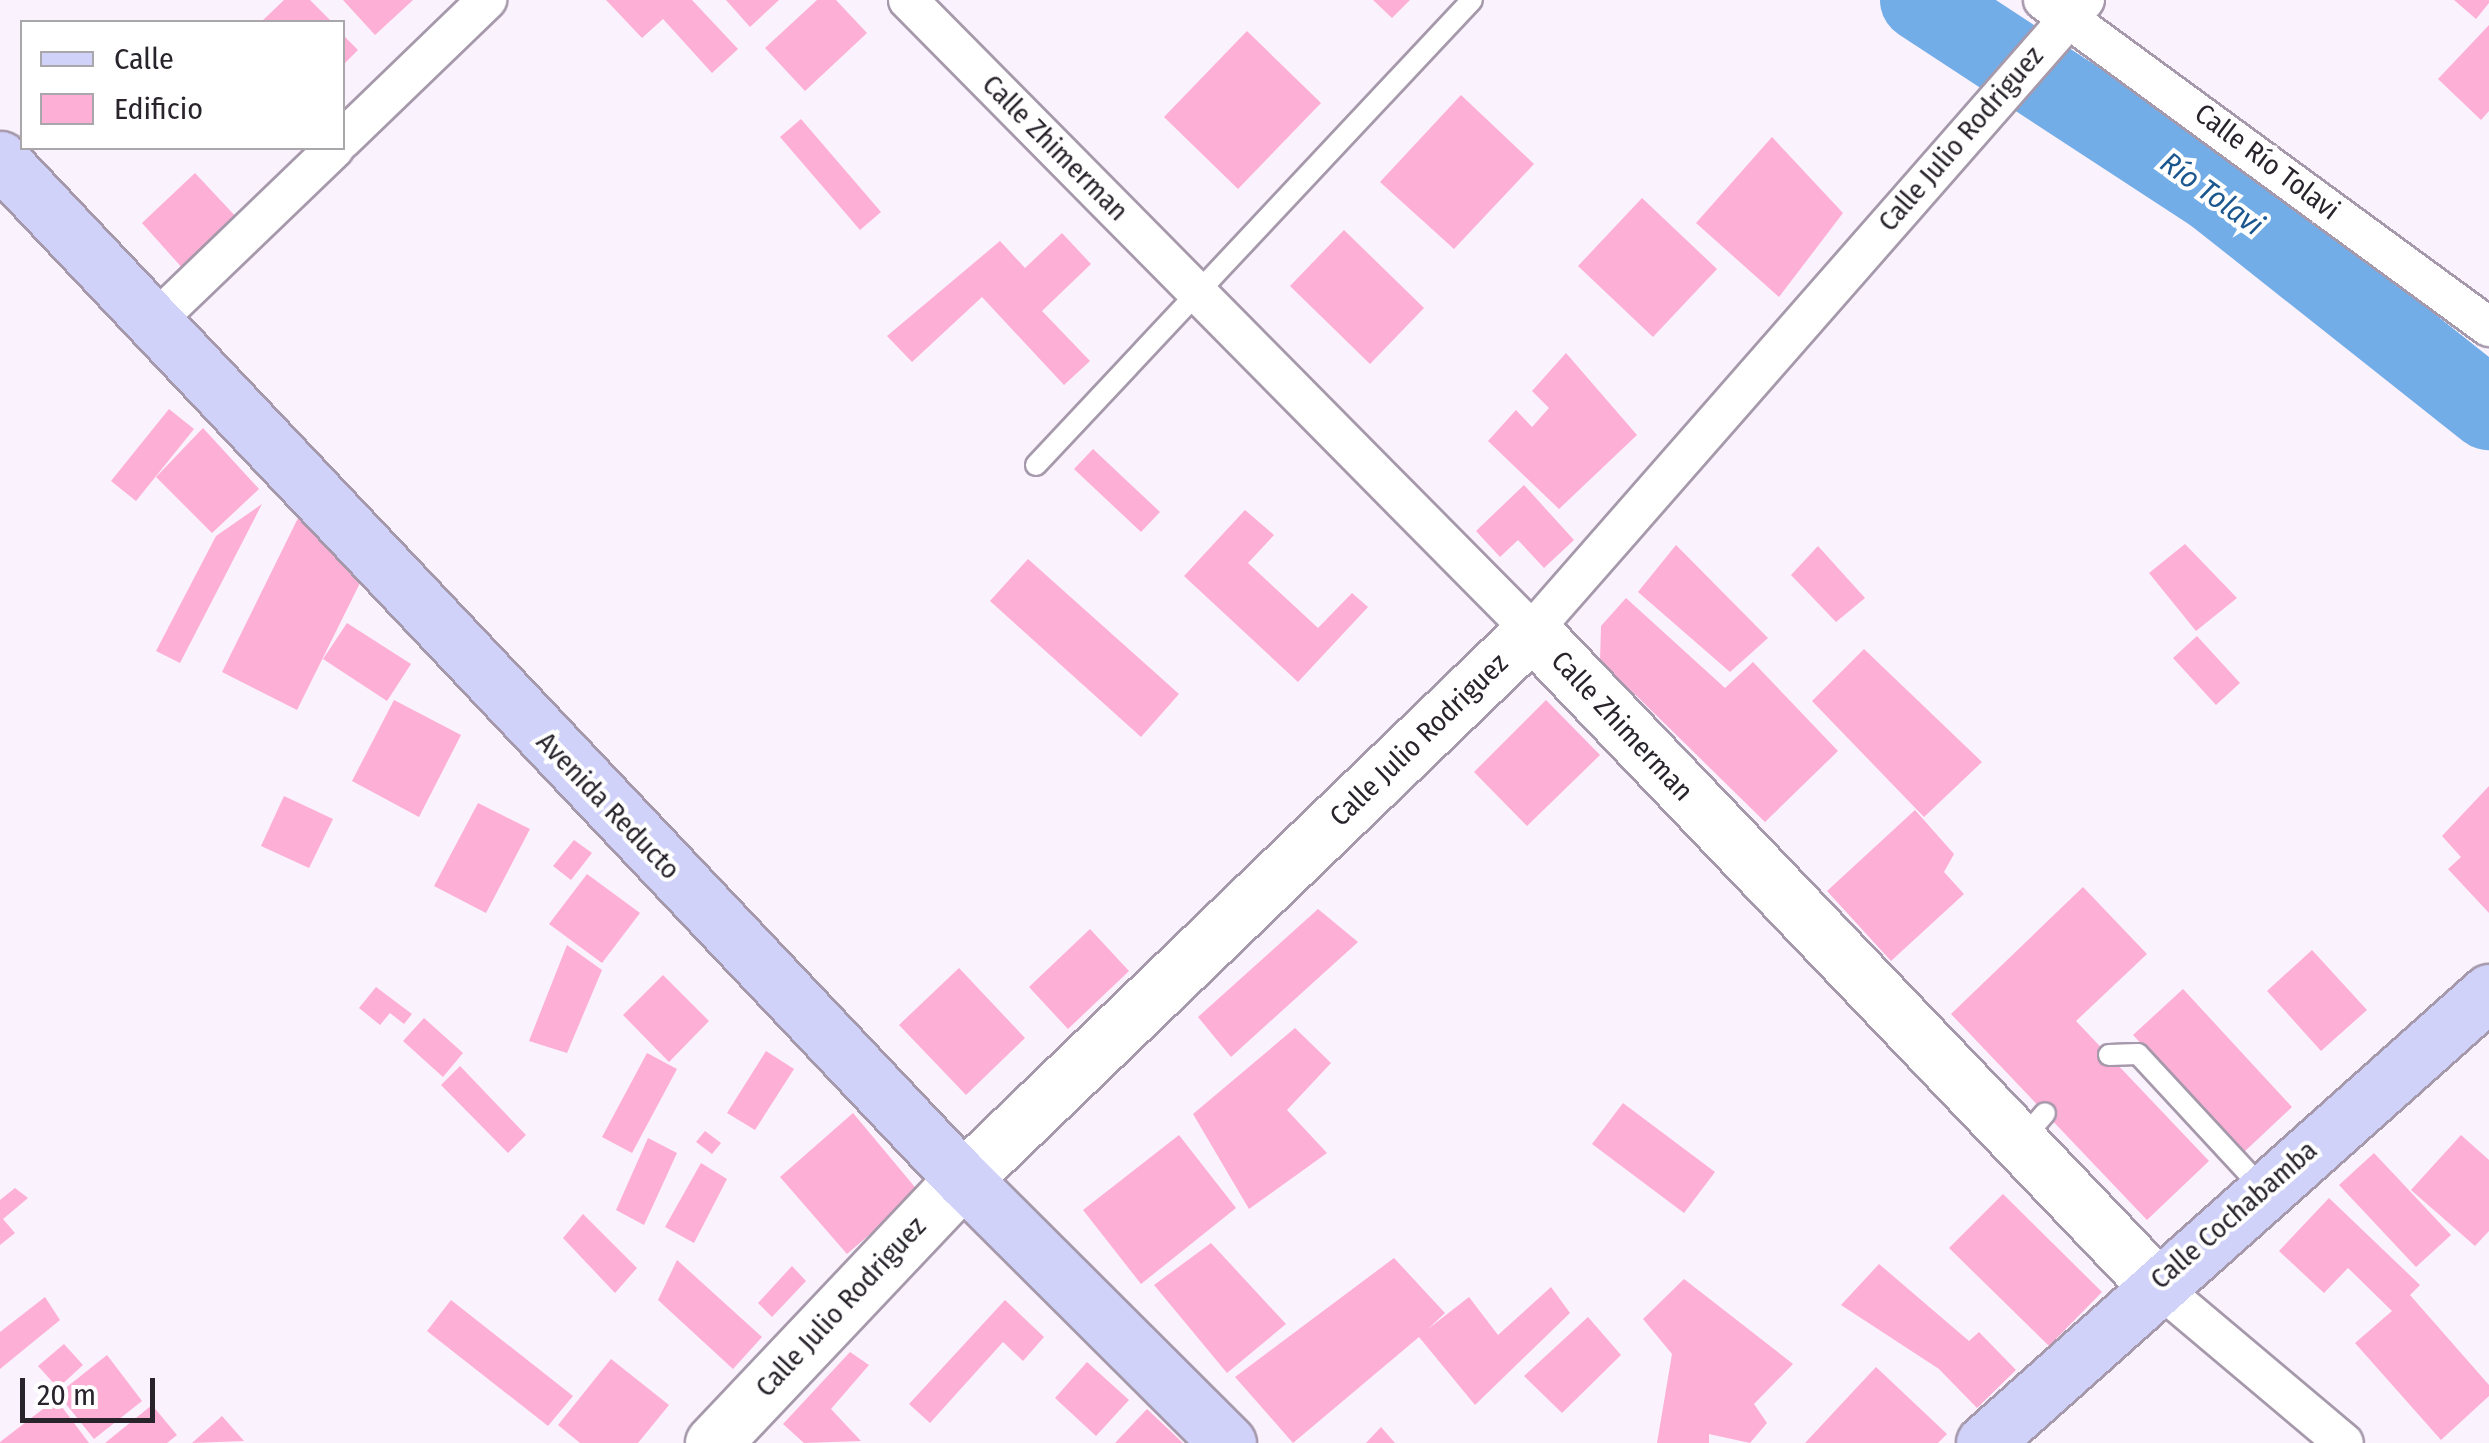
<!DOCTYPE html>
<html>
<head>
<meta charset="utf-8">
<style>
	body { margin:0 }
	#map { position:relative; width:2489px; height:1443px; overflow:hidden; background:#faf2fd; font-family:"Fira Sans Condensed",sans-serif }
	div>[style] { position:absolute }
	.river>* { height:82px; margin:-41px; padding:0 41px; transform-origin:41px; border-radius:41px; background:#73ade7 }
	.building>* { inset:0; background:#feafd6 }
	.roads { filter:drop-shadow(2px 0 #a699ab) drop-shadow(-2px 0 #a699ab) drop-shadow(0 2px #a699ab) drop-shadow(0 -2px #a699ab) }
	.lane>* { height:20px; margin:-10px; padding:0 10px; transform-origin:10px; border-radius:10px; background:#fff }
	.street>* { height:38px; margin:-19px; padding:0 19px; transform-origin:19px; border-radius:19px; background:#fff }
	.secondary>* { height:55px; margin:-27.5px; padding:0 27.5px; transform-origin:27.5px; border-radius:27.5px; background:#fff }
	.primary>* { height:55px; margin:-27.5px; padding:0 27.5px; transform-origin:27.5px; border-radius:27.5px; background:#d1d2fa }
	span { translate:-50% -50%; white-space:nowrap; text-align:center; line-height:1.15; -webkit-text-stroke:8px #fff; paint-order:stroke }
	.street-label { font-size:28px; color:#29242c }
	.water-label { font-size:30px; color:#1b578e; font-style:italic }
	.legend { position:absolute; left:20px; top:20px; width:325px; height:130px; box-sizing:border-box; background:#fff; border:2px solid #a9a7ab; margin:0; padding:12px 18px; list-style:none; font-size:30px; color:#29242c }
	.legend li { display:flex; align-items:center; gap:20px; height:50px }
	.legend b { width:50px; border:2px solid #a9a7ab }
	.scale { position:absolute; left:20px; top:1378px; width:135px; height:45px; box-sizing:border-box; border:5px solid #29242c; border-top:0; padding-left:12px; font-size:30px; line-height:35px; white-space:nowrap; color:#29242c; -webkit-text-stroke:8px #fff; paint-order:stroke }
</style>
</head>
<body>
<div id="map">
	<div class="river">
		<div style="left:1921px;top:0;width:353px;rotate:33.2deg"></div>
		<div style="left:2216px;top:193px;width:348px;rotate:38.4deg"></div>
	</div>
	<div class="building">
		<div style="clip-path:polygon(284px 0,310px 0,332px 22px,261px 22px)"></div>
		<div style="clip-path:polygon(343px 0,413px 0,375px 35px)"></div>
		<div style="clip-path:polygon(606px 0,692px 0,738px 49px,712px 73px,663px 19px,642px 38px)"></div>
		<div style="clip-path:polygon(726px 0,779px 0,750px 27px)"></div>
		<div style="clip-path:polygon(817px 0,836px 0,867px 33px,805px 91px,765px 48px)"></div>
		<div style="clip-path:polygon(1373px 0,1410px 0,1392px 18px)"></div>
		<div style="clip-path:polygon(2454px 0,2489px 0,2489px 3px,2476px 19px)"></div>
		<div style="clip-path:polygon(2489px 25px,2489px 111px,2481px 120px,2438px 79px)"></div>
		<div style="clip-path:polygon(1247px 31px,1321px 103px,1238px 189px,1164px 117px)"></div>
		<div style="clip-path:polygon(342px 34px,358px 50px,342px 66px)"></div>
		<div style="clip-path:polygon(1461px 95px,1534px 164px,1454px 249px,1380px 182px)"></div>
		<div style="clip-path:polygon(801px 119px,881px 212px,860px 230px,780px 137px)"></div>
		<div style="clip-path:polygon(1772px 137px,1843px 213px,1779px 297px,1696px 223px)"></div>
		<div style="clip-path:polygon(195px 173px,239px 220px,184px 270px,142px 223px)"></div>
		<div style="clip-path:polygon(1642px 198px,1717px 269px,1653px 337px,1578px 266px)"></div>
		<div style="clip-path:polygon(1344px 230px,1424px 308px,1370px 364px,1290px 286px)"></div>
		<div style="clip-path:polygon(1062px 233px,1091px 264px,1042px 311px,1090px 361px,1064px 385px,982px 297px,912px 362px,887px 336px,1000px 241px,1025px 268px)"></div>
		<div style="clip-path:polygon(1566px 353px,1637px 435px,1559px 509px,1488px 441px,1516px 410px,1532px 427px,1549px 408px,1532px 391px)"></div>
		<div style="clip-path:polygon(169px 409px,194px 429px,136px 501px,111px 481px)"></div>
		<div style="clip-path:polygon(203px 428px,259px 489px,212px 533px,156px 477px)"></div>
		<div style="clip-path:polygon(1093px 449px,1160px 512px,1141px 532px,1074px 469px)"></div>
		<div style="clip-path:polygon(1524px 485px,1574px 540px,1544px 568px,1518px 540px,1500px 557px,1476px 531px)"></div>
		<div style="clip-path:polygon(262px 504px,180px 663px,156px 651px,216px 536px)"></div>
		<div style="clip-path:polygon(1245px 510px,1274px 535px,1248px 563px,1318px 628px,1352px 593px,1368px 607px,1298px 682px,1184px 576px)"></div>
		<div style="clip-path:polygon(301px 512px,364px 575px,297px 710px,222px 672px)"></div>
		<div style="clip-path:polygon(2185px 544px,2237px 598px,2196px 631px,2149px 573px)"></div>
		<div style="clip-path:polygon(1676px 545px,1768px 638px,1730px 672px,1638px 592px)"></div>
		<div style="clip-path:polygon(1818px 546px,1865px 598px,1836px 622px,1791px 575px)"></div>
		<div style="clip-path:polygon(1028px 559px,1179px 694px,1141px 737px,990px 601px)"></div>
		<div style="clip-path:polygon(1626px 598px,1725px 688px,1753px 662px,1838px 751px,1765px 822px,1600px 660px,1601px 626px)"></div>
		<div style="clip-path:polygon(347px 623px,411px 664px,387px 701px,323px 659px)"></div>
		<div style="clip-path:polygon(2197px 636px,2240px 683px,2216px 705px,2173px 658px)"></div>
		<div style="clip-path:polygon(1864px 649px,1982px 762px,1924px 817px,1812px 701px)"></div>
		<div style="clip-path:polygon(394px 700px,461px 735px,419px 817px,352px 781px)"></div>
		<div style="clip-path:polygon(1546px 700px,1600px 755px,1527px 826px,1474px 772px)"></div>
		<div style="clip-path:polygon(2489px 786px,2489px 913px,2448px 869px,2461px 857px,2442px 836px)"></div>
		<div style="clip-path:polygon(284px 796px,333px 819px,309px 868px,261px 846px)"></div>
		<div style="clip-path:polygon(478px 803px,530px 829px,486px 913px,434px 886px)"></div>
		<div style="clip-path:polygon(1915px 810px,1954px 854px,1944px 872px,1964px 894px,1891px 961px,1827px 891px)"></div>
		<div style="clip-path:polygon(574px 840px,592px 853px,571px 880px,553px 866px)"></div>
		<div style="clip-path:polygon(587px 874px,640px 913px,602px 963px,549px 924px)"></div>
		<div style="clip-path:polygon(2083px 887px,2147px 954px,2076px 1021px,2209px 1161px,2147px 1220px,1951px 1014px)"></div>
		<div style="clip-path:polygon(1318px 909px,1358px 942px,1231px 1057px,1198px 1017px)"></div>
		<div style="clip-path:polygon(1090px 929px,1129px 971px,1068px 1029px,1029px 987px)"></div>
		<div style="clip-path:polygon(567px 945px,602px 970px,567px 1053px,529px 1041px)"></div>
		<div style="clip-path:polygon(2312px 950px,2367px 1010px,2321px 1051px,2267px 991px)"></div>
		<div style="clip-path:polygon(959px 968px,1025px 1038px,966px 1095px,899px 1025px)"></div>
		<div style="clip-path:polygon(663px 975px,709px 1021px,669px 1062px,623px 1015px)"></div>
		<div style="clip-path:polygon(376px 987px,412px 1014px,404px 1024px,390px 1013px,380px 1025px,359px 1008px)"></div>
		<div style="clip-path:polygon(2183px 989px,2292px 1107px,2243px 1153px,2133px 1035px)"></div>
		<div style="clip-path:polygon(424px 1018px,463px 1053px,443px 1077px,403px 1041px)"></div>
		<div style="clip-path:polygon(1295px 1028px,1331px 1063px,1287px 1110px,1327px 1153px,1249px 1209px,1193px 1114px)"></div>
		<div style="clip-path:polygon(766px 1051px,794px 1069px,755px 1130px,727px 1113px)"></div>
		<div style="clip-path:polygon(647px 1053px,677px 1069px,632px 1153px,602px 1137px)"></div>
		<div style="clip-path:polygon(460px 1066px,526px 1135px,508px 1153px,441px 1085px)"></div>
		<div style="clip-path:polygon(1623px 1103px,1715px 1172px,1684px 1213px,1592px 1144px)"></div>
		<div style="clip-path:polygon(853px 1113px,919px 1192px,847px 1254px,780px 1177px)"></div>
		<div style="clip-path:polygon(705px 1131px,721px 1143px,712px 1154px,696px 1142px)"></div>
		<div style="clip-path:polygon(1179px 1135px,1236px 1208px,1141px 1284px,1083px 1210px)"></div>
		<div style="clip-path:polygon(2461px 1135px,2489px 1160px,2489px 1231px,2475px 1246px,2411px 1190px)"></div>
		<div style="clip-path:polygon(648px 1138px,677px 1153px,644px 1225px,616px 1210px)"></div>
		<div style="clip-path:polygon(2374px 1153px,2451px 1235px,2416px 1267px,2339px 1185px)"></div>
		<div style="clip-path:polygon(701px 1163px,727px 1179px,694px 1243px,665px 1227px)"></div>
		<div style="clip-path:polygon(15px 1188px,28px 1198px,3px 1219px,15px 1233px,0 1245px,0 1200px)"></div>
		<div style="clip-path:polygon(2003px 1194px,2102px 1292px,2049px 1346px,1949px 1248px)"></div>
		<div style="clip-path:polygon(2329px 1198px,2420px 1285px,2410px 1295px,2489px 1385px,2489px 1396px,2441px 1440px,2355px 1343px,2392px 1311px,2348px 1268px,2324px 1293px,2279px 1251px)"></div>
		<div style="clip-path:polygon(583px 1214px,637px 1268px,615px 1293px,563px 1238px)"></div>
		<div style="clip-path:polygon(1211px 1243px,1286px 1324px,1227px 1373px,1154px 1285px)"></div>
		<div style="clip-path:polygon(1394px 1258px,1445px 1313px,1428px 1329px,1469px 1297px,1498px 1335px,1551px 1287px,1570px 1313px,1475px 1405px,1419px 1337px,1293px 1443px,1235px 1377px)"></div>
		<div style="clip-path:polygon(677px 1260px,762px 1337px,733px 1369px,658px 1300px)"></div>
		<div style="clip-path:polygon(1879px 1264px,1969px 1341px,1979px 1332px,2016px 1370px,1977px 1408px,1939px 1369px,1841px 1305px)"></div>
		<div style="clip-path:polygon(792px 1266px,806px 1281px,772px 1317px,758px 1303px)"></div>
		<div style="clip-path:polygon(1684px 1279px,1793px 1364px,1754px 1404px,1767px 1423px,1750px 1443px,1709px 1434px,1709px 1443px,1657px 1443px,1672px 1354px,1643px 1319px)"></div>
		<div style="clip-path:polygon(45px 1297px,60px 1320px,0 1369px,0 1332px)"></div>
		<div style="clip-path:polygon(451px 1300px,573px 1396px,548px 1426px,427px 1331px)"></div>
		<div style="clip-path:polygon(1005px 1300px,1044px 1337px,1023px 1361px,1003px 1342px,930px 1423px,909px 1404px)"></div>
		<div style="clip-path:polygon(1588px 1317px,1621px 1355px,1562px 1413px,1524px 1376px)"></div>
		<div style="clip-path:polygon(64px 1344px,83px 1365px,58px 1388px,38px 1366px)"></div>
		<div style="clip-path:polygon(850px 1352px,869px 1365px,831px 1409px,861px 1441px,804px 1443px,783px 1424px)"></div>
		<div style="clip-path:polygon(107px 1355px,142px 1401px,94px 1439px,58px 1394px)"></div>
		<div style="clip-path:polygon(611px 1359px,669px 1405px,638px 1443px,580px 1443px,558px 1425px)"></div>
		<div style="clip-path:polygon(1087px 1362px,1129px 1400px,1096px 1436px,1055px 1398px)"></div>
		<div style="clip-path:polygon(1876px 1367px,1947px 1434px,1938px 1443px,1805px 1443px)"></div>
		<div style="clip-path:polygon(56px 1399px,89px 1443px,0 1443px,0 1442px)"></div>
		<div style="clip-path:polygon(152px 1405px,177px 1435px,167px 1443px,105px 1443px)"></div>
		<div style="clip-path:polygon(1147px 1409px,1183px 1443px,1115px 1443px)"></div>
		<div style="clip-path:polygon(222px 1416px,244px 1441px,192px 1443px)"></div>
		<div style="clip-path:polygon(1381px 1427px,1395px 1443px,1366px 1443px)"></div>
	</div>
	<div class="roads">
		<div class="lane">
			<div style="left:1036px;top:465px;width:637px;rotate:-46.84deg"></div>
			<div style="left:2109px;top:1055px;width:29px;rotate:-2deg"></div>
			<div style="left:2138px;top:1054px;width:185px;rotate:47.2deg"></div>
			<div style="left:2020px;top:1142px;width:38px;rotate:-49deg"></div>
		</div>
		<div class="street">
			<div style="left:908px;top:0;width:887px;rotate:45.32deg"></div>
			<div style="left:1532px;top:631px;width:839px;rotate:-48.77deg"></div>
			<div style="left:2043px;top:0;width:553px;rotate:36.25deg"></div>
			<div style="left:342px;top:140px;width:202px;rotate:-44deg"></div>
			<div style="left:151px;top:325px;width:255px;rotate:-43.9deg"></div>
			<div style="left:2154px;top:1283px;width:248px;rotate:40.1deg"></div>
		</div>
		<div class="secondary">
			<div style="left:713px;top:1443px;width:364px;rotate:-46.6deg"></div>
			<div style="left:963px;top:1179px;width:790px;rotate:-43.92deg"></div>
			<div style="left:1532px;top:631px;width:901px;rotate:46.35deg"></div>
		</div>
		<div class="primary">
			<div style="left:0;top:159px;width:1403px;rotate:46.65deg"></div>
			<div style="left:963px;top:1179px;width:374px;rotate:44.9deg"></div>
			<div style="left:1984px;top:1443px;width:677px;rotate:-41.77deg"></div>
		</div>
	</div>
	<div class="street-label">
		<span style="left:1961px;top:139px;rotate:-49deg">Calle Julio Rodriguez</span>
		<span style="left:1055px;top:148px;rotate:45deg">Calle Zhimerman</span>
		<span style="left:2267px;top:162px;rotate:37deg">Calle Río Tolavi</span>
		<span style="left:1622px;top:726px;rotate:47deg">Calle Zhimerman</span>
		<span style="left:1419px;top:740px;rotate:-44deg">Calle Julio Rodriguez</span>
		<span style="left:608px;top:806px;rotate:46deg">Avenida Reducto</span>
		<span style="left:2234px;top:1215px;rotate:-41deg">Calle Cochabamba</span>
		<span style="left:841px;top:1307px;rotate:-47deg">Calle Julio Rodriguez</span>
	</div>
	<div class="water-label">
		<span style="left:2212px;top:194px;rotate:36deg">Río Tolavi</span>
	</div>
	<ul class="legend">
	<li><b style="height:12px;background:#d1d2fa"></b>Calle</li>
	<li><b style="height:28px;background:#feafd6"></b>Edificio</li>
	</ul>
	<div class="scale">20 m</div>
</div>
</body>
</html>
